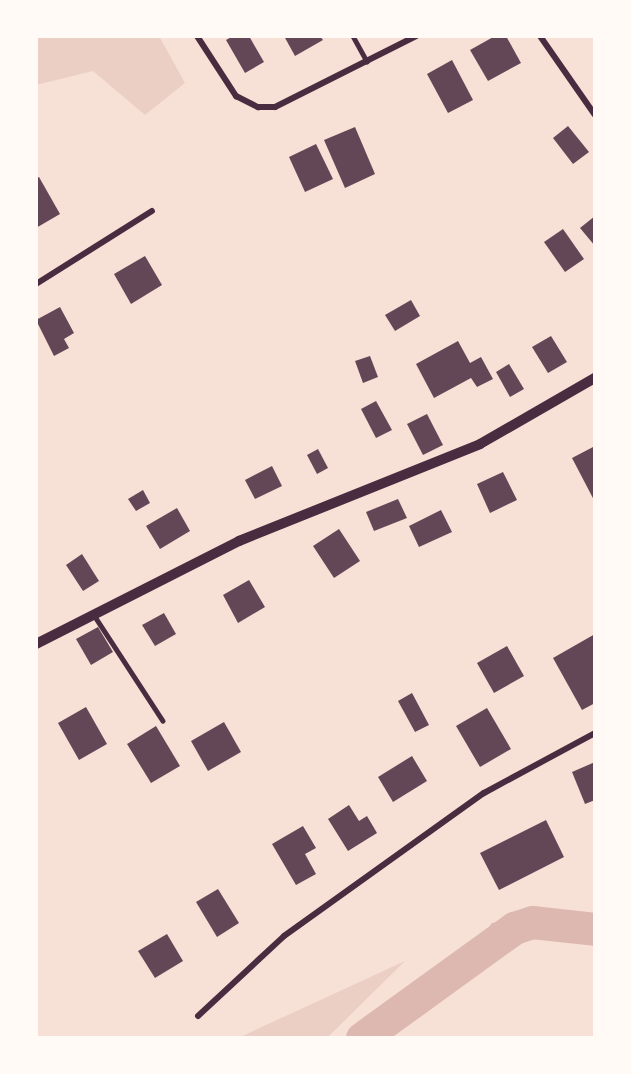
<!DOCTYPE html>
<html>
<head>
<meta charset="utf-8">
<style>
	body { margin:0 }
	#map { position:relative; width:631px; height:1074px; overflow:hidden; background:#f7e1d7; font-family:"Golos Text",sans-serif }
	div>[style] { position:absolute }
	.green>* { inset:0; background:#ebcfc5 }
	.water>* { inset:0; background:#dcb8b0 }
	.river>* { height:33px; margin:-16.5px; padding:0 16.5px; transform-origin:16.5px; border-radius:16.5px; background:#dcb8b0 }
	.building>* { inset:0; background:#644757 }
	.service>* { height:4.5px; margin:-2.25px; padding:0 2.25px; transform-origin:2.25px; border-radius:2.25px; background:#4a2c40 }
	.minor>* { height:6px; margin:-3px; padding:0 3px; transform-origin:3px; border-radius:3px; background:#4a2c40 }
	.tertiary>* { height:10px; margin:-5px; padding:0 5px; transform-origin:5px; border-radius:5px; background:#4a2c40 }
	span { translate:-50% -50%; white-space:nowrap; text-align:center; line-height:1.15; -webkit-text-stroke:4.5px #fffaf5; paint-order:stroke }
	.frame { position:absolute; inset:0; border:38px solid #fffaf5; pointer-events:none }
</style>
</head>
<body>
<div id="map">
	<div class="green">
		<div style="clip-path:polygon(36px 36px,159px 36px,185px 83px,145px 115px,93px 71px,36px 85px)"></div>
		<div style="clip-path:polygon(405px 961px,327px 1038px,238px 1038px)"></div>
	</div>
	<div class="water">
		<div style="clip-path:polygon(524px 918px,532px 922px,533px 931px,512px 940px,479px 940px,492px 923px)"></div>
	</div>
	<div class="river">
		<div style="left:362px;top:1038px;width:188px;rotate:-35.9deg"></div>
		<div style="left:514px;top:928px;width:19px;rotate:-18deg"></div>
		<div style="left:532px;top:922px;width:63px;rotate:6.3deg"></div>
	</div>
	<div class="building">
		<div style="clip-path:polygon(233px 36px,249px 36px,264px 62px,245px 73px,226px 40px)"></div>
		<div style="clip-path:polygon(284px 36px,320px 36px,323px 40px,295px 56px)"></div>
		<div style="clip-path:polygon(495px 36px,506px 36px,521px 63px,488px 81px,470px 50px)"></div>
		<div style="clip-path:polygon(452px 60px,473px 100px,448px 113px,427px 74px)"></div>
		<div style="clip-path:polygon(568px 126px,589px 152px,573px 164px,553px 138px)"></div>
		<div style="clip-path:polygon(355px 127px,375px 174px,345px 188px,324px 140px)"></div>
		<div style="clip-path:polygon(316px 144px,333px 179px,305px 192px,289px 157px)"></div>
		<div style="clip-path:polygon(39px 177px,60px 214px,36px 228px,36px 178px)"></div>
		<div style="clip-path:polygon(595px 216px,595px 246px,580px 228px)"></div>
		<div style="clip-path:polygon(563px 229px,584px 259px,565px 272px,544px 242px)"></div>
		<div style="clip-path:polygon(145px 256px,162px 285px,131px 304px,114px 274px)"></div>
		<div style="clip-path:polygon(411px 300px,420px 316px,395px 331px,385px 315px)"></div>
		<div style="clip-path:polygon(60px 307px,74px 333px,64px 339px,69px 348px,54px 356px,36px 320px)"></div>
		<div style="clip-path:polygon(551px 336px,567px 362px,548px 373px,532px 347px)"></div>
		<div style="clip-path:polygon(458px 341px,470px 363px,481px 357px,493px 379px,477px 387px,471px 378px,434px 398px,416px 364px)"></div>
		<div style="clip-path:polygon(370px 356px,378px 377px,363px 383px,355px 361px)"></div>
		<div style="clip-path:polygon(509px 364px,524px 389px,510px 397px,496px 372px)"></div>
		<div style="clip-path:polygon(376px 401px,392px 430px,376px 438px,361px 409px)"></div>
		<div style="clip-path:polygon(427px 414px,443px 445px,423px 455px,407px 424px)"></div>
		<div style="clip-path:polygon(595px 446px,595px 502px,572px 458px)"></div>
		<div style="clip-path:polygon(318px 449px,328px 468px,317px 474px,307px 455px)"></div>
		<div style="clip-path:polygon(272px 466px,282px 486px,255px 499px,245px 480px)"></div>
		<div style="clip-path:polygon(503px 472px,517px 500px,490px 513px,477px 484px)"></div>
		<div style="clip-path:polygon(143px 490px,150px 503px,136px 511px,128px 499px)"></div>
		<div style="clip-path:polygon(398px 499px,407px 518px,374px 531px,366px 512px)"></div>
		<div style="clip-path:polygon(177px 508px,190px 531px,160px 549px,146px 526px)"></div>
		<div style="clip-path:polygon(441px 510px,452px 532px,419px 547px,409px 526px)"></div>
		<div style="clip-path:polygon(339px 529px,360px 561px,334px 578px,313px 546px)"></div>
		<div style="clip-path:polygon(82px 554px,99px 581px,83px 591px,66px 565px)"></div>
		<div style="clip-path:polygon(249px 580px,265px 607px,238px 623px,223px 595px)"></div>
		<div style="clip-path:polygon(164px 613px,176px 634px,155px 646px,142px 625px)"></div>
		<div style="clip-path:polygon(98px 627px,113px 652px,91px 665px,76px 639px)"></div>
		<div style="clip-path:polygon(595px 634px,595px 703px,582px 710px,553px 658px)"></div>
		<div style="clip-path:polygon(507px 646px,524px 676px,494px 693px,477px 663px)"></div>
		<div style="clip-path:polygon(412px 693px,429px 725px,415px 732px,398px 701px)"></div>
		<div style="clip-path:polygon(86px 707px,107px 744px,79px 760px,58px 723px)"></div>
		<div style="clip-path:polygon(487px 708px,511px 749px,480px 767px,456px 726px)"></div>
		<div style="clip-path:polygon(224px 722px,241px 752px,208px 771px,191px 741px)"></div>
		<div style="clip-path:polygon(156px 726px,180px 766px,151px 783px,127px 744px)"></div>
		<div style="clip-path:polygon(412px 756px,427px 781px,393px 802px,378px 777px)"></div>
		<div style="clip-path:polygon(595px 762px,595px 800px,585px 804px,572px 772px)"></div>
		<div style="clip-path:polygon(349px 805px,359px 821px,367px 816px,377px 833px,348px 851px,328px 819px)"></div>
		<div style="clip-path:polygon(546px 820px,564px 857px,499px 890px,480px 853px)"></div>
		<div style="clip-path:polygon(303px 826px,316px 848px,305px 854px,316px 874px,296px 885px,272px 844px)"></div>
		<div style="clip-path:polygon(218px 889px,239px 923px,217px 937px,196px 902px)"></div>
		<div style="clip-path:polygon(167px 934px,183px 961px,155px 978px,138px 951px)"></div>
	</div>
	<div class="service">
		<div style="left:353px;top:36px;width:29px;rotate:61deg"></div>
		<div style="left:94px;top:615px;width:126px;rotate:56.9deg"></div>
	</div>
	<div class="minor">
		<div style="left:197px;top:36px;width:72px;rotate:57deg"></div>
		<div style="left:236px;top:96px;width:25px;rotate:27deg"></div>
		<div style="left:258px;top:107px;width:17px"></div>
		<div style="left:275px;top:107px;width:158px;rotate:-26.7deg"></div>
		<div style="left:540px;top:36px;width:96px;rotate:55.2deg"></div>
		<div style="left:36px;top:284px;width:137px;rotate:-32.2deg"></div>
		<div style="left:198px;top:1016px;width:117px;rotate:-42.9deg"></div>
		<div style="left:284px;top:936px;width:246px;rotate:-35.6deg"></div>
		<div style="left:484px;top:793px;width:126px;rotate:-28.4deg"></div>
	</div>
	<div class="tertiary">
		<div style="left:36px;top:644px;width:228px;rotate:-26.9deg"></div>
		<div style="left:239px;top:541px;width:260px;rotate:-21.9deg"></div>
		<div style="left:480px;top:444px;width:133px;rotate:-29.9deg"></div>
	</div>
	<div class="frame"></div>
</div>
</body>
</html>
